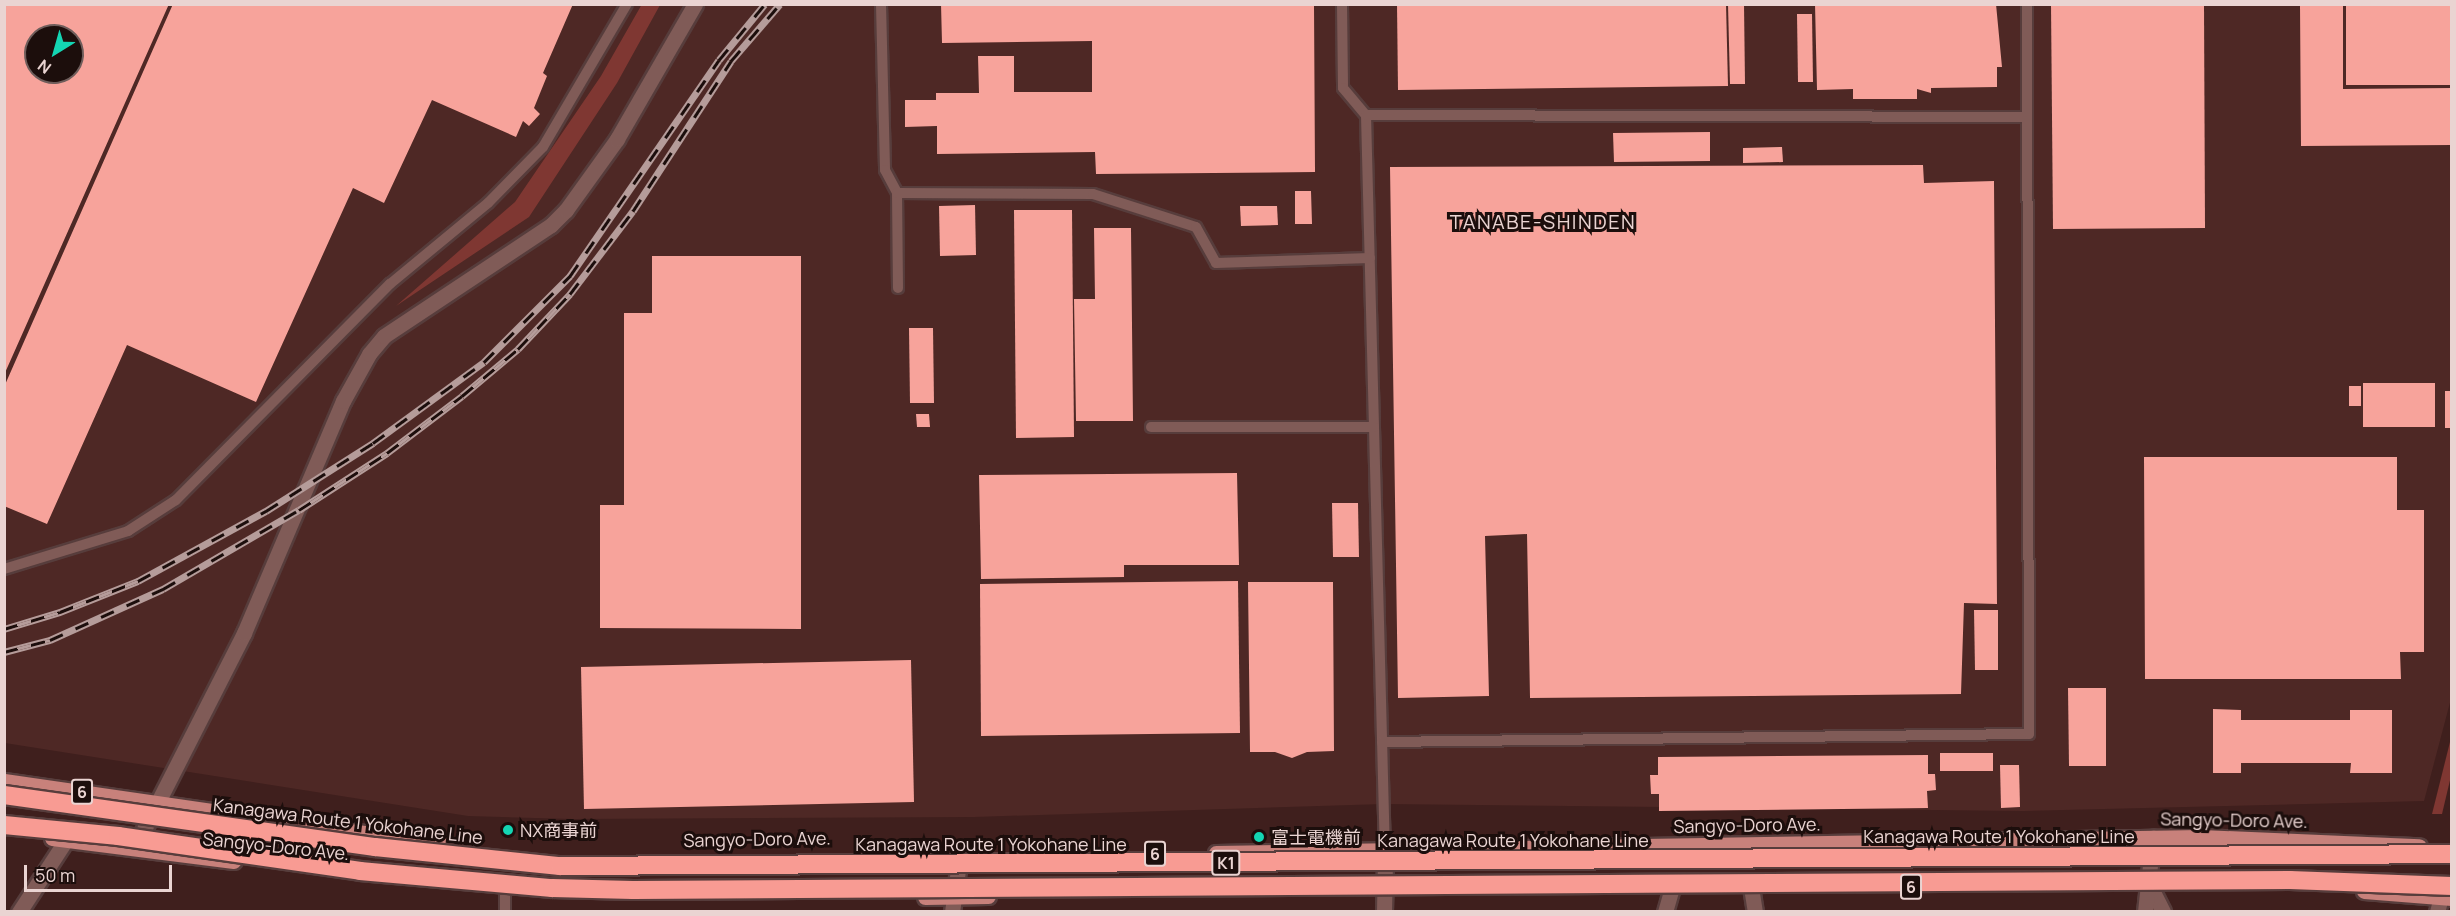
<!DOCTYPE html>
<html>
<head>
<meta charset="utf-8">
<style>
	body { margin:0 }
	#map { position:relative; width:2456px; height:916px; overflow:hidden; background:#3f1f1d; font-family:Manrope,"Noto Sans JP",sans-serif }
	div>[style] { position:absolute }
	.built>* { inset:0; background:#4e2825 }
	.forest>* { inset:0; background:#7f3732 }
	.building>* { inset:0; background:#f7a39b }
	.roads { filter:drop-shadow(2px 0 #573d3c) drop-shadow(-2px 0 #573d3c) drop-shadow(0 2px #573d3c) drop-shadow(0 -2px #573d3c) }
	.service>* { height:10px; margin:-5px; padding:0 5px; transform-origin:5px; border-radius:5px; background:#805b57 }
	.minor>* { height:15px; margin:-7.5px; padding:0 7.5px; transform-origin:7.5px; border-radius:7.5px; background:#805b57 }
	.tertiary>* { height:15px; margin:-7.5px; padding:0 7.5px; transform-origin:7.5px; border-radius:7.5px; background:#805b57 }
	.primary>* { height:15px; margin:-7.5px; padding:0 7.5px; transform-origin:7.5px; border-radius:7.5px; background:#c8817b }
	.rail>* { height:7px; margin-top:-3.5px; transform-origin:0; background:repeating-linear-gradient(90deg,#1c0e0c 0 14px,#b59c9a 0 28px); box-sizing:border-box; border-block:2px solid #b59c9a }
	.bridges { filter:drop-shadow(2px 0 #573d3c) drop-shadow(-2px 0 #573d3c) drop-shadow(0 2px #573d3c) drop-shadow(0 -2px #573d3c) }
	.motorway-bridge>* { height:18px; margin:-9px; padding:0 9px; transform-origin:9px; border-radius:9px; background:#f89b93 }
	.dots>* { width:16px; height:16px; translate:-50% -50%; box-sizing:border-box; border:3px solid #1c0e0c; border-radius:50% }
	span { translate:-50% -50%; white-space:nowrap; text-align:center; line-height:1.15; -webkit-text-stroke:6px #1c0e0c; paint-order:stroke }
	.shield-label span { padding:2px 4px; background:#1c0e0c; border:2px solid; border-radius:4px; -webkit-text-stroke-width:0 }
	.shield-label { font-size:16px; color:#ead4d2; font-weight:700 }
	.street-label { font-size:18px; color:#ead4d2 }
	.poi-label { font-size:18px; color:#ead4d2 }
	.left { translate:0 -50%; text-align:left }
	.neighbourhood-label { font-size:20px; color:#ead4d2; letter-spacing:1.5px }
	.frame { position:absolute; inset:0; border:6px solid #ead4d2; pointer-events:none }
	.north { position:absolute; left:24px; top:24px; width:60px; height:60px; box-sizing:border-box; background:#1c0e0c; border:2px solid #6e5d5b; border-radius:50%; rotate:217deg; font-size:16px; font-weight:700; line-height:24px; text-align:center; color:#ead4d2 }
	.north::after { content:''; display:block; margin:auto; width:21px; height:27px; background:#14d5b3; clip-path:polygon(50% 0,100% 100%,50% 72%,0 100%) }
	.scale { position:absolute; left:24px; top:865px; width:148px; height:27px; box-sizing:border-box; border:3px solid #ead4d2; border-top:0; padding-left:8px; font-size:18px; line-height:21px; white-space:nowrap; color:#ead4d2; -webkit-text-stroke:4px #1c0e0c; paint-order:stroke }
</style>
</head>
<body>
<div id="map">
	<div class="built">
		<div style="clip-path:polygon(evenodd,4px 5px,2451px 5px,2452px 695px,2424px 801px,2023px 811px,1384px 804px,974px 817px,572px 819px,468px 816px,5px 743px,4px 5px,36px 36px,72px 36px,72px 72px,36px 72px,36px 36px)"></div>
	</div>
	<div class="forest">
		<div style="clip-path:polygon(642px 4px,660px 5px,617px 83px,529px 217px,396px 306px,515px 202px,601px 76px)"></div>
		<div style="clip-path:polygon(2451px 738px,2451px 776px,2442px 814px,2432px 814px)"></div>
	</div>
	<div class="building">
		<div style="clip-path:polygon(evenodd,4px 4px,169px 4px,4px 375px,4px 4px,36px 36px,72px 36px,72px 72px,36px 72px,36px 36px)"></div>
		<div style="clip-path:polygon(173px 4px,573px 4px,543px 73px,547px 76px,534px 108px,540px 114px,529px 126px,523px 121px,516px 137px,432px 100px,384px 203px,353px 188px,256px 402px,127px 345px,47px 524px,4px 506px,4px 387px)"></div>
		<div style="clip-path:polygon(941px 4px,1314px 4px,1315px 172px,1096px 174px,1095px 152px,937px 154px,937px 126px,905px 127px,905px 100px,936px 100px,936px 93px,979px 93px,978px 56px,1014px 56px,1014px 92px,1092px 92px,1092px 41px,942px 43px)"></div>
		<div style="clip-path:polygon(1397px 4px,1726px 4px,1728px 86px,1398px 90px)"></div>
		<div style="clip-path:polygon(1728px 4px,1744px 4px,1745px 84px,1730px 84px)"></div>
		<div style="clip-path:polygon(1815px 4px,1996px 4px,2002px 67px,1997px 67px,1997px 87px,1931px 88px,1931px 93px,1917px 89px,1917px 99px,1853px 99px,1853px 89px,1817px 90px)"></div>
		<div style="clip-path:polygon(2051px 4px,2204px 4px,2205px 228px,2053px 229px)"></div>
		<div style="clip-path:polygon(2346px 4px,2452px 4px,2452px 85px,2346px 85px)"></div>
		<div style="clip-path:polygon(2300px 5px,2343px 5px,2343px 89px,2452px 88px,2452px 145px,2301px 146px)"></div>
		<div style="clip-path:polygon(1797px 14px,1812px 14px,1813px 82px,1798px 82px)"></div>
		<div style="clip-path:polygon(1710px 132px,1710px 161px,1614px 162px,1613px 133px)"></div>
		<div style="clip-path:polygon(1782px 147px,1783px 162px,1743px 163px,1743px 148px)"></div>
		<div style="clip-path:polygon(1923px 165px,1924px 183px,1994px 181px,1997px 604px,1964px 603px,1961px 694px,1530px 698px,1527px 534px,1485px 536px,1489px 696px,1398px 698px,1390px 167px)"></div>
		<div style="clip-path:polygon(1295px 191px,1311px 191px,1312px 224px,1295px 224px)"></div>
		<div style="clip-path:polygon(975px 205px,976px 255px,940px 256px,939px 206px)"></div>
		<div style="clip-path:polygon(1240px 206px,1277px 206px,1278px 225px,1241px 226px)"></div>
		<div style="clip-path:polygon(1014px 210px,1072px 210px,1074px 437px,1016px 438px)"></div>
		<div style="clip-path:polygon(1094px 228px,1131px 228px,1133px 421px,1076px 421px,1074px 299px,1095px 299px)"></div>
		<div style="clip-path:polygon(652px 256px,801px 256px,801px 629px,600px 628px,600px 505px,624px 505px,624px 313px,652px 313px)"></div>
		<div style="clip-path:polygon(909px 328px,933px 328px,934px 403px,910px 403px)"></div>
		<div style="clip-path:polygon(2363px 383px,2435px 383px,2435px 427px,2363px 427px)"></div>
		<div style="clip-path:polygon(2349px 386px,2361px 386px,2361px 406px,2349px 406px)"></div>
		<div style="clip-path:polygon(2445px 391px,2452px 391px,2452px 428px,2445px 428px)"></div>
		<div style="clip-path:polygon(916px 414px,929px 414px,930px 427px,917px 427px)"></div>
		<div style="clip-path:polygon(2144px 457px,2397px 457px,2397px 510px,2424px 510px,2424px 652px,2400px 652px,2401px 679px,2145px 679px)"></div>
		<div style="clip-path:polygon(1237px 473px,1239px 565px,1124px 565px,1124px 577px,981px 579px,979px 475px)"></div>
		<div style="clip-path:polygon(1332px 503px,1358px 503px,1359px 557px,1333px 557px)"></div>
		<div style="clip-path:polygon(1238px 581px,1240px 733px,981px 736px,980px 584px)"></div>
		<div style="clip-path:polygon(1248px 582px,1333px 582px,1334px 751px,1307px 752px,1292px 758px,1275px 752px,1250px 752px)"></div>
		<div style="clip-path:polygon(1974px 610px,1998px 610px,1998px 670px,1975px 670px)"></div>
		<div style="clip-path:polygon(911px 660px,914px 802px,584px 809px,581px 667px)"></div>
		<div style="clip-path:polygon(2068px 688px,2106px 688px,2106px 766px,2069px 766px)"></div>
		<div style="clip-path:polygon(2213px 709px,2241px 710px,2241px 720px,2350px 720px,2350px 710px,2392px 710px,2392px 773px,2350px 773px,2351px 763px,2241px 763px,2241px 773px,2213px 773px)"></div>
		<div style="clip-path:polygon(1940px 753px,1993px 753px,1993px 771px,1940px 771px)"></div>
		<div style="clip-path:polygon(1928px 755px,1928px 774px,1935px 774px,1936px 790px,1927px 791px,1928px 808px,1659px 811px,1659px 794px,1651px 794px,1650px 775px,1658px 775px,1658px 757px)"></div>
		<div style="clip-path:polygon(2000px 765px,2019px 765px,2020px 807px,2001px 808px)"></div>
	</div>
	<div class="roads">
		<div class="service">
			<div style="left:881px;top:4px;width:166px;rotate:88.6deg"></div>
			<div style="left:885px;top:170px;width:26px;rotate:62deg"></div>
			<div style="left:1342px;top:4px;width:84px;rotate:89.3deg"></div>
			<div style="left:1343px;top:88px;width:35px;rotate:50deg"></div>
			<div style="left:1366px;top:115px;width:742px;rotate:88.53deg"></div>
			<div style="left:1366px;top:115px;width:661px;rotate:0.17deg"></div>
			<div style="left:898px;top:288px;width:95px;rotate:-90.6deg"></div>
			<div style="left:897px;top:193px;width:196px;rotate:0.3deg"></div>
			<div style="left:1093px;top:194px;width:108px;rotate:17.8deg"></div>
			<div style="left:1196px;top:227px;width:41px;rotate:60.9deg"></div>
			<div style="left:1216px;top:263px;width:154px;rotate:-1.9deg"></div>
			<div style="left:1151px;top:427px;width:223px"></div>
			<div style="left:4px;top:569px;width:130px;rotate:-17deg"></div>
			<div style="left:128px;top:531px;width:57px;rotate:-32.9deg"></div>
			<div style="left:176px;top:500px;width:304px;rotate:-45.3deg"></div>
			<div style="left:390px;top:284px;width:127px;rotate:-39.6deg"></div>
			<div style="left:488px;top:203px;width:78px;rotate:-45.5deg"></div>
			<div style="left:543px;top:147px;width:166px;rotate:-59.6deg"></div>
			<div style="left:1382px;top:742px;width:647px;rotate:-0.71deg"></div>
			<div style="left:2029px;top:734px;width:730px;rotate:-90.16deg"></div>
			<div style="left:505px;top:888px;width:24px;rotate:90deg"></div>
		</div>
		<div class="minor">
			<div style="left:2150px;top:886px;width:29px;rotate:63deg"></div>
			<div style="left:1751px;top:887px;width:25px;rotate:81deg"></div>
			<div style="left:19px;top:912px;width:86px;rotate:-56.9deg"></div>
			<div style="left:952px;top:912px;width:57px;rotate:-81.9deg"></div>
			<div style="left:1384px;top:912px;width:51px;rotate:-88.9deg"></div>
			<div style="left:1665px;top:912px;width:26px;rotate:-74deg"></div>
			<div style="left:2145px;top:912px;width:75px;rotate:-83.9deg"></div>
			<div style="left:2437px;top:912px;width:16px;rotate:-75deg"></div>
		</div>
		<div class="tertiary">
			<div style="left:135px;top:847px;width:240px;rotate:-63deg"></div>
			<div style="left:244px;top:633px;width:252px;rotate:-66.9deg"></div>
			<div style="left:343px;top:401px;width:54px;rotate:-61deg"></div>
			<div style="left:369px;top:354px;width:23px;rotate:-50deg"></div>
			<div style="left:384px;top:336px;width:201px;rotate:-33.6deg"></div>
			<div style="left:551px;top:225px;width:21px;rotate:-45deg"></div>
			<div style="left:566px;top:210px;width:87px;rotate:-54.3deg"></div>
			<div style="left:617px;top:139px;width:156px;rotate:-60deg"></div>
		</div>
		<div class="primary">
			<div style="left:4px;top:781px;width:465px;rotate:8.2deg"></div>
			<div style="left:52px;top:838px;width:183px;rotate:7.2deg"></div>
			<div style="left:1216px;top:853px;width:985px;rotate:-0.93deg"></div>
			<div style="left:2201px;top:837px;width:218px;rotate:2.4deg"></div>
			<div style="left:2364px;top:891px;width:88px;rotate:4.5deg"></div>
			<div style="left:925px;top:897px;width:63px;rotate:-0.9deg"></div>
		</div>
	</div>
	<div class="rail">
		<div style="left:4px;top:629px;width:59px;rotate:-16.9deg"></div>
		<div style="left:60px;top:612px;width:84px;rotate:-21.7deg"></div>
		<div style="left:138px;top:581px;width:146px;rotate:-28.7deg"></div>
		<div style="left:266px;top:511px;width:127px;rotate:-32.4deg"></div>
		<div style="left:373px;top:443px;width:137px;rotate:-36.1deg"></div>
		<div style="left:484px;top:362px;width:122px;rotate:-45deg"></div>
		<div style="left:570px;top:276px;width:262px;rotate:-55.4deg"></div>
		<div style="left:719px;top:60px;width:72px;rotate:-50.6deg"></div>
		<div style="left:4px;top:652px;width:48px;rotate:-14.6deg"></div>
		<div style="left:50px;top:640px;width:124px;rotate:-24.3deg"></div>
		<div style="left:163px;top:589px;width:157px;rotate:-30.2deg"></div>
		<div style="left:299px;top:510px;width:105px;rotate:-32.9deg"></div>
		<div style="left:387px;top:453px;width:94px;rotate:-37.2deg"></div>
		<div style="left:462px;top:396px;width:73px;rotate:-40deg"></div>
		<div style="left:518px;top:349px;width:76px;rotate:-46.6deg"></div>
		<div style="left:570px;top:294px;width:104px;rotate:-52.8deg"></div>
		<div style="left:633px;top:211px;width:179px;rotate:-56.8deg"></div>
		<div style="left:731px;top:61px;width:75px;rotate:-49.3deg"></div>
	</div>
	<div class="bridges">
		<div class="motorway-bridge">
			<div style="left:4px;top:795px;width:375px;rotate:8deg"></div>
			<div style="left:375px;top:847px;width:186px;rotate:5.9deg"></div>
			<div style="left:560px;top:866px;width:1892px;rotate:-0.36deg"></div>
			<div style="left:4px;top:825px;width:115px;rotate:5.5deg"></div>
			<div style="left:118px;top:836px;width:245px;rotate:8.2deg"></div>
			<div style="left:360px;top:871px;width:193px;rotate:5.1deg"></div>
			<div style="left:552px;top:888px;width:81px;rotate:1.4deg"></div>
			<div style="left:633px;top:890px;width:1657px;rotate:-0.35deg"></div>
			<div style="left:2290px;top:880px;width:162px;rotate:2.1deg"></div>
		</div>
	</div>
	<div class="dots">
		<div style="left:508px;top:830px;background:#14d5b3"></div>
		<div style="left:1259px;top:837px;background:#14d5b3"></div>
	</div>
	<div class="shield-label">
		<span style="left:82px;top:792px">6</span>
		<span style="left:1155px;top:854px">6</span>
		<span style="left:1226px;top:863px">K1</span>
		<span style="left:1911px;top:887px">6</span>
	</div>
	<div class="street-label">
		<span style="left:2234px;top:820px;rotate:1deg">Sangyo-Doro Ave.</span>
		<span style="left:348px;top:821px;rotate:7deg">Kanagawa Route 1 Yokohane Line</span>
		<span style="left:1747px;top:825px;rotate:-1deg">Sangyo-Doro Ave.</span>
		<span style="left:1999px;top:836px">Kanagawa Route 1 Yokohane Line</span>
		<span style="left:757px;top:839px;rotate:-1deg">Sangyo-Doro Ave.</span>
		<span style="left:1513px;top:840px">Kanagawa Route 1 Yokohane Line</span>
		<span style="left:991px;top:844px">Kanagawa Route 1 Yokohane Line</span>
		<span style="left:276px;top:846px;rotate:6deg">Sangyo-Doro Ave.</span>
	</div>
	<div class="poi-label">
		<span class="left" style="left:520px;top:830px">NX商事前</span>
		<span class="left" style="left:1271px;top:837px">富士電機前</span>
	</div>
	<div class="neighbourhood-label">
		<span style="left:1543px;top:221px">TANABE-SHINDEN</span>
	</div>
	<div class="frame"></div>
	<div class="north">N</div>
	<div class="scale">50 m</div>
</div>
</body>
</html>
